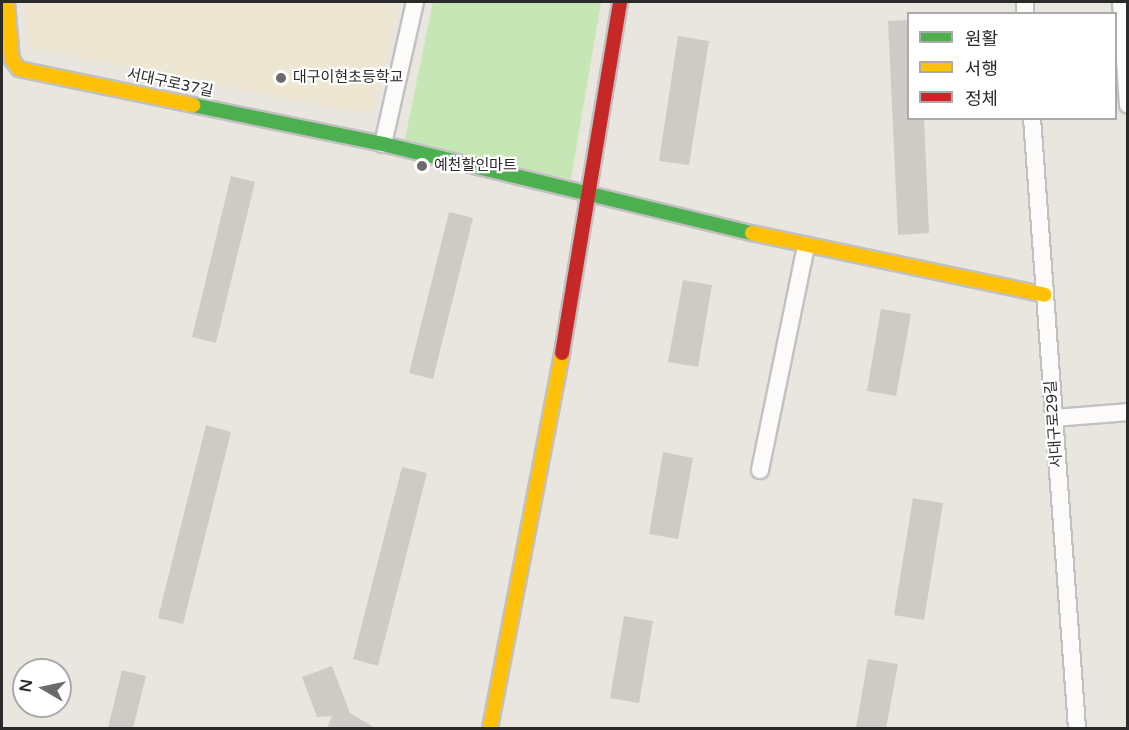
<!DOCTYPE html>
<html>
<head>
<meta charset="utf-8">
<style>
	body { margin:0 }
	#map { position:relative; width:1129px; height:730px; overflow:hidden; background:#e9e5df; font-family:"Varela Round","Noto Sans KR",sans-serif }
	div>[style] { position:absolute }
	.education>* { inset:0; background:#ece6d3 }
	.green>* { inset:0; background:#c7e6b6 }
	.building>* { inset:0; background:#cecbc6 }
	.roads { filter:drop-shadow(2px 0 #c2c1c1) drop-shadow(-2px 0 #c2c1c1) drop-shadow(0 2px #c2c1c1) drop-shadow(0 -2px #c2c1c1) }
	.street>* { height:16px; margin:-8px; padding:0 8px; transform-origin:8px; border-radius:8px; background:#fcfbfa }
	.fast>* { height:14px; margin:-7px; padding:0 7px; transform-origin:7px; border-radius:7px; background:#4caf50 }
	.slow>* { height:14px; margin:-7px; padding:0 7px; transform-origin:7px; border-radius:7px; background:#ffc107 }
	.jam>* { height:14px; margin:-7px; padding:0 7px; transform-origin:7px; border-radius:7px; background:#c62828 }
	.dots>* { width:16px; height:16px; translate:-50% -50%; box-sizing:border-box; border:3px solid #fff; border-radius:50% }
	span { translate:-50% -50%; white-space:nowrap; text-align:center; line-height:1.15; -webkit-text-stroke:4.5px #fff; paint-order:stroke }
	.poi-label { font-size:15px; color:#2a2a2a }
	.left { translate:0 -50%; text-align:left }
	.street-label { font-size:15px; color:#2a2a2a }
	.frame { position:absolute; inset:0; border:3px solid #2a2a2a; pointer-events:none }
	.legend { position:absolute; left:907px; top:12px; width:210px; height:108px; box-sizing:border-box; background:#fff; border:2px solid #aaa; margin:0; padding:8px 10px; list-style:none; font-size:18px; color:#2a2a2a }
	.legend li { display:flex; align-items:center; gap:12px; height:30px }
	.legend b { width:30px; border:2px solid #aaa }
	.north { position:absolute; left:12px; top:658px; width:60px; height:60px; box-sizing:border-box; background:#fff; border:2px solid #aaa; border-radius:50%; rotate:279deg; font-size:16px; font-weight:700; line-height:24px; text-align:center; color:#2a2a2a }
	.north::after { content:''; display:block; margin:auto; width:21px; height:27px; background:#6d6b69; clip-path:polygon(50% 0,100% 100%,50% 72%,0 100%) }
</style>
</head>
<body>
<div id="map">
	<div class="education">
		<div style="clip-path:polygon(24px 2px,399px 2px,375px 108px,363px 114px,28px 48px)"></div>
	</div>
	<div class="green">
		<div style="clip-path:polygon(433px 2px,601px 2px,571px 179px,404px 144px)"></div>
	</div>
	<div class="building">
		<div style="clip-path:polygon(908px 20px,908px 118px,924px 118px,929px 233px,898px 235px,888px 21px)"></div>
		<div style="clip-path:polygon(678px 36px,709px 41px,689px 165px,659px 161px)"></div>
		<div style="clip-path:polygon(231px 176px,255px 182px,216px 343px,192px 337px)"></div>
		<div style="clip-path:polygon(449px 212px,473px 218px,433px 379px,409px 373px)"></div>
		<div style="clip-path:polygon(683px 280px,712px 285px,698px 367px,668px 362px)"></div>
		<div style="clip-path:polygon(881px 309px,911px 314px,896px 396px,867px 391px)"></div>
		<div style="clip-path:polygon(206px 425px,231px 432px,183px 624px,158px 618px)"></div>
		<div style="clip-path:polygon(663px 452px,693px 458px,678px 539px,649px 534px)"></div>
		<div style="clip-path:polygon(402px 467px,427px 473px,378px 666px,353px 659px)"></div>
		<div style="clip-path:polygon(913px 498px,943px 503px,924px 620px,894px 615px)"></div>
		<div style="clip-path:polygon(624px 616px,653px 621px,639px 703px,610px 698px)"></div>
		<div style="clip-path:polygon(868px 659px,898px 664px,886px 728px,856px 728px)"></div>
		<div style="clip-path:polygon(332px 666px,350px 713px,375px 728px,327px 728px,332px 716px,317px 717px,302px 677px)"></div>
		<div style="clip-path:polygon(122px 670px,146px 676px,133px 728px,108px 728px)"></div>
	</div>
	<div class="roads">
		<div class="street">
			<div style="left:1025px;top:2px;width:12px;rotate:90deg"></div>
			<div style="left:1121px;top:2px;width:103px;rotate:86.1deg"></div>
			<div style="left:1032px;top:118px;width:612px;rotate:85.78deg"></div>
			<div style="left:383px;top:144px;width:146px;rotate:-77.3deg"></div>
			<div style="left:1054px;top:418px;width:74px;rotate:-4.6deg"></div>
			<div style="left:760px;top:470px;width:229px;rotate:-78.4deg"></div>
		</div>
		<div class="fast">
			<div style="left:193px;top:105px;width:194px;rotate:11.6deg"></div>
			<div style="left:383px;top:144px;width:380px;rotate:13.6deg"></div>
		</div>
		<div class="slow">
			<div style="left:7px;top:2px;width:58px;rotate:85.1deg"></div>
			<div style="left:12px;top:60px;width:11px;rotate:52deg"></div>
			<div style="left:19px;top:69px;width:178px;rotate:11.7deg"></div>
			<div style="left:752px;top:233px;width:299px;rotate:11.9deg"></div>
			<div style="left:490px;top:728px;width:382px;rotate:-79.1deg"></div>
		</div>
		<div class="jam">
			<div style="left:562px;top:353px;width:356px;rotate:-80.6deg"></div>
		</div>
	</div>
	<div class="dots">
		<div style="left:281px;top:78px;background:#6d6b69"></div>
		<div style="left:422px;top:166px;background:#6d6b69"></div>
	</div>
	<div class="poi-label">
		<span class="left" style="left:293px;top:78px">대구이현초등학교</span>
		<span class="left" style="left:434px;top:166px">예천할인마트</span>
	</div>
	<div class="street-label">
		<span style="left:170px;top:83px;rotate:12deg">서대구로37길</span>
		<span style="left:1054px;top:424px;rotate:-94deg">서대구로29길</span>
	</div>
	<div class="frame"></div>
	<ul class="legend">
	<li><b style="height:8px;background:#4caf50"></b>원활</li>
	<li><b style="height:8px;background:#ffc107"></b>서행</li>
	<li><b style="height:8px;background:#c62828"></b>정체</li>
	</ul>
	<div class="north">N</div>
</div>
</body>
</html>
